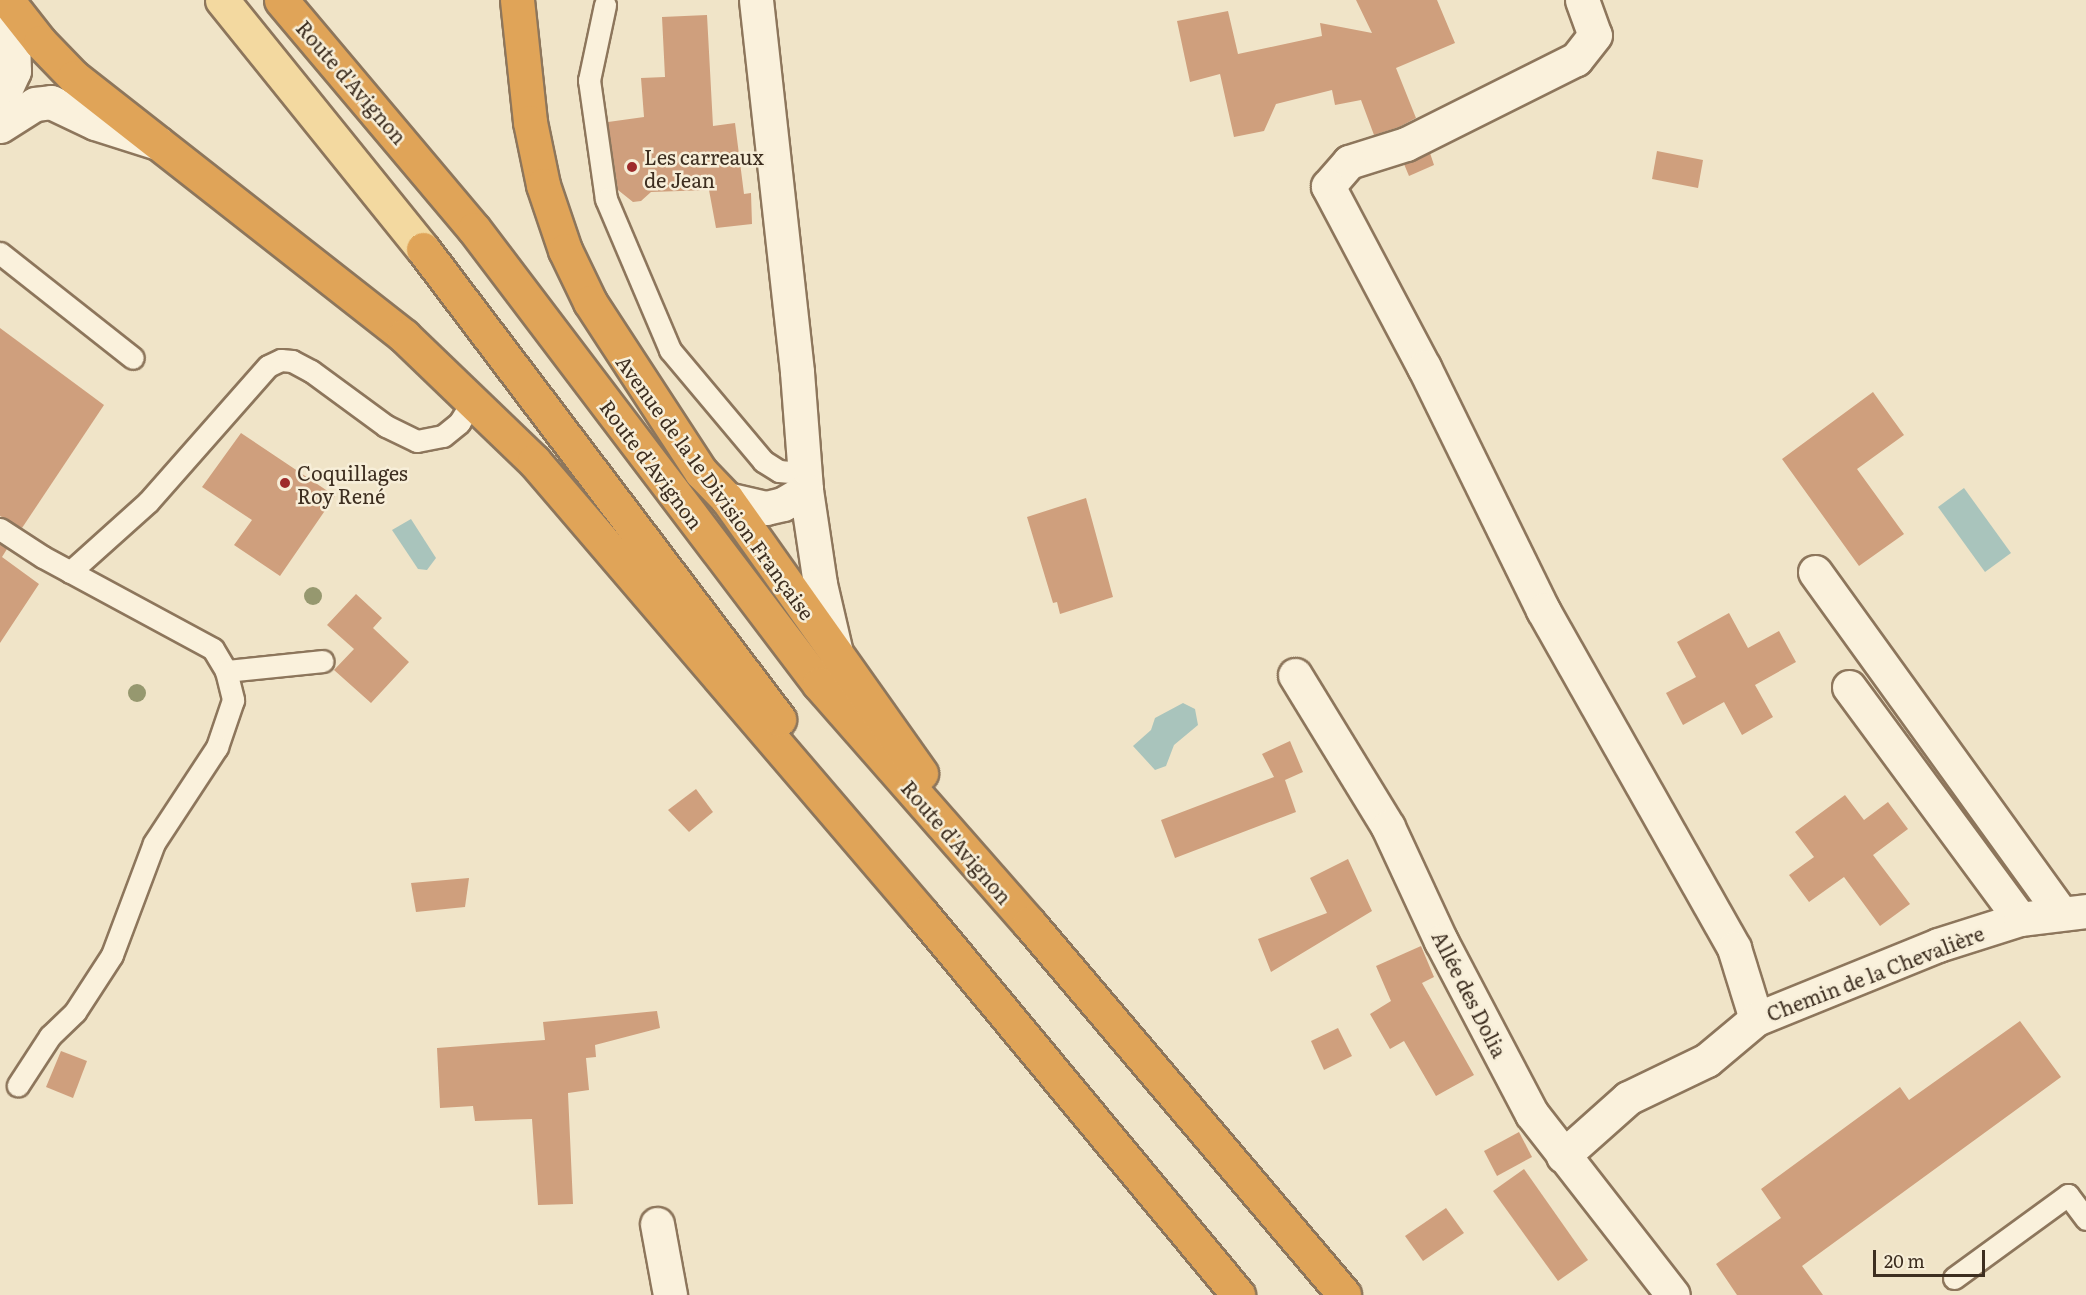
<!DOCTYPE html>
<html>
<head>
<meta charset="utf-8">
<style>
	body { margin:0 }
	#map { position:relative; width:2086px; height:1295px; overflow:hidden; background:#f0e4c8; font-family:Literata,serif }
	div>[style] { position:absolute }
	.water>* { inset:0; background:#a9c4bc }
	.building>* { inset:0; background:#cf9f7d }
	.roads { filter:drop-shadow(2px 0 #8d765c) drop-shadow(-2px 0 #8d765c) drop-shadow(0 2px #8d765c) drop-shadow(0 -2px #8d765c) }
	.lane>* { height:21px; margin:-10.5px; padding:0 10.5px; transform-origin:10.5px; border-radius:10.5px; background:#faf1dc }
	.street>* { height:33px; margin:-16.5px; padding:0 16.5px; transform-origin:16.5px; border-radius:16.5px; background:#faf1dc }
	.primary>* { height:33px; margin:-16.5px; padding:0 16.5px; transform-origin:16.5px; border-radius:16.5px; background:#f3d9a0 }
	.highway>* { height:33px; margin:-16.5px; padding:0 16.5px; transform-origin:16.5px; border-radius:16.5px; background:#e0a458 }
	.trees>* { width:18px; height:18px; margin:-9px; border-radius:50%; background:#96986f }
	.dots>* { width:16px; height:16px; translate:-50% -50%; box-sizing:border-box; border:3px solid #f7eed8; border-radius:50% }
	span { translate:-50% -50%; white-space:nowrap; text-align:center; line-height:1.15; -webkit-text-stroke:5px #f7eed8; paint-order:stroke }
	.street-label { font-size:20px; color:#3d2e20 }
	.poi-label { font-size:20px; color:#3d2e20 }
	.left { translate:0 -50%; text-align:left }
	.scale { position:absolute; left:1873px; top:1250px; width:112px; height:27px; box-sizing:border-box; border:3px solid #3d2e20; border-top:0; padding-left:8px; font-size:18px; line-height:21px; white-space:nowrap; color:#3d2e20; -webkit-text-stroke:4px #f7eed8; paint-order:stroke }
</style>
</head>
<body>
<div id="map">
	<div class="water">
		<div style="clip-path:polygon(1964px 488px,2011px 553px,1985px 572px,1938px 507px)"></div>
		<div style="clip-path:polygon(411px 519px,436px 558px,427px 570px,418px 569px,392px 530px)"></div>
		<div style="clip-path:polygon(1183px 703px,1195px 709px,1198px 725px,1174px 745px,1166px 766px,1155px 770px,1133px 746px,1151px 730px,1155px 718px)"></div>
	</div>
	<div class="building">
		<div style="clip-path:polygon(1356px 0,1437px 0,1455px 43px,1396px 68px,1416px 118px,1399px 127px,1374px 135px,1361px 100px,1335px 105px,1332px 90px,1276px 104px,1264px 131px,1234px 137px,1220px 74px,1190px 82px,1177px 21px,1228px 11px,1238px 54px,1322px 36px,1320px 23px,1372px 33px)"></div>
		<div style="clip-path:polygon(707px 15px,713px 126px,735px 123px,744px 194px,751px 193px,752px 224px,716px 228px,709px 190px,651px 192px,641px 201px,633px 202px,618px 190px,608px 122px,644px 117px,641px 78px,665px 77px,662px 17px)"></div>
		<div style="clip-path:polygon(1657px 151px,1703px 160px,1698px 188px,1652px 179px)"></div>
		<div style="clip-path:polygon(1430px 153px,1434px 165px,1409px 176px,1404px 164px)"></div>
		<div style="clip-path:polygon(0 328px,104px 405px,22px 528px,0 516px)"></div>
		<div style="clip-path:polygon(1873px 392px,1904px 435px,1857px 469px,1904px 534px,1859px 566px,1782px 459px)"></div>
		<div style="clip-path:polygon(241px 433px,335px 496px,280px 576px,234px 545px,252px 520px,202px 487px)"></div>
		<div style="clip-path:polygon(1086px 498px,1113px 597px,1060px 614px,1057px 602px,1053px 603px,1027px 517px)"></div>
		<div style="clip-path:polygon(0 544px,7px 549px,2px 557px,39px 584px,0 643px)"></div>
		<div style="clip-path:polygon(356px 594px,382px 618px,373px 628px,409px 662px,371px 703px,334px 670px,354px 649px,327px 625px)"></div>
		<div style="clip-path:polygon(1729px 613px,1748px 648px,1779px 631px,1796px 662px,1755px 685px,1773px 717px,1742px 735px,1724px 702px,1683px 725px,1666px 693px,1696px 677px,1677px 642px)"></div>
		<div style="clip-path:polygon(1290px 741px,1303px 772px,1285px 780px,1296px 812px,1175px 858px,1161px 820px,1274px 777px,1262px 754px)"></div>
		<div style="clip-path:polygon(696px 789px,713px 812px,689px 832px,668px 810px)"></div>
		<div style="clip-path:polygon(1845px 795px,1864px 820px,1888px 802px,1908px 829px,1873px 855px,1910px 904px,1880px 926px,1844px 877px,1809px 902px,1789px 875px,1814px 857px,1795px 832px)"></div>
		<div style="clip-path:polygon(1348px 859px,1372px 911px,1271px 972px,1258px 939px,1327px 913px,1310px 878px)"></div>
		<div style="clip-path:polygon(469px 878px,465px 907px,416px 912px,411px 883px)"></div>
		<div style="clip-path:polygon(1421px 946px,1434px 977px,1422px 983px,1474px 1075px,1436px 1096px,1404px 1041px,1390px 1049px,1370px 1014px,1391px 1001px,1376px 966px)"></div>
		<div style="clip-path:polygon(657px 1011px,660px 1028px,595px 1045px,596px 1057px,586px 1058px,589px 1090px,568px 1093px,573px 1204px,538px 1205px,532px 1119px,475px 1121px,473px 1106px,440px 1108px,437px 1048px,545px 1040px,543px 1022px)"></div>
		<div style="clip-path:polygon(2020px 1021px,2061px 1077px,1802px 1266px,1823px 1295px,1737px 1295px,1716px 1264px,1781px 1218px,1761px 1189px,1900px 1087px,1909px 1100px)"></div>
		<div style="clip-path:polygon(1338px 1028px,1352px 1056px,1324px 1070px,1311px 1041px)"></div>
		<div style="clip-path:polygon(61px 1051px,87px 1061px,73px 1098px,46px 1087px)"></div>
		<div style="clip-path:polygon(1519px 1132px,1532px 1157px,1497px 1176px,1484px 1151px)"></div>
		<div style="clip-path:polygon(1524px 1169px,1588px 1260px,1558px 1281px,1493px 1191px)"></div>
		<div style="clip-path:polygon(1446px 1208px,1464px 1233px,1423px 1261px,1405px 1236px)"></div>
	</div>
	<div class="roads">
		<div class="lane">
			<div style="left:605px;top:5px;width:77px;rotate:102deg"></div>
			<div style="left:589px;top:80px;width:120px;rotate:81.9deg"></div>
			<div style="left:606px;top:199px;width:164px;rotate:67deg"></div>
			<div style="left:670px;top:350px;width:145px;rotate:50deg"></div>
			<div style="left:763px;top:461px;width:19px;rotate:32deg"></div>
			<div style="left:779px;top:471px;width:25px;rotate:5deg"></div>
			<div style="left:0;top:253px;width:169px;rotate:38.3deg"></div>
			<div style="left:0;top:529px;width:51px;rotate:33.1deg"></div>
			<div style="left:43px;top:557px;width:193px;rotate:28.4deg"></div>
			<div style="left:213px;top:649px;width:26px;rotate:59deg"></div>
			<div style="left:226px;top:671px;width:30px;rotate:76deg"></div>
			<div style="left:233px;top:700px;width:50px;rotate:108.8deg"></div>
			<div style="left:217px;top:747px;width:115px;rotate:123.3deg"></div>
			<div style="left:154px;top:843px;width:120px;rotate:110.6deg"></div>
			<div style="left:112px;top:955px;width:68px;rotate:123deg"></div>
			<div style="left:75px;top:1012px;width:35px;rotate:136deg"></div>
			<div style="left:50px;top:1036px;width:59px;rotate:123.1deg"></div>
			<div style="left:70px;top:572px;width:105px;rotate:-41.9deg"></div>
			<div style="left:148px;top:502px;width:181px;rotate:-48.6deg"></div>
			<div style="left:268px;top:366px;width:14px;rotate:-25deg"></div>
			<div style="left:281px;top:360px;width:11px;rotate:5deg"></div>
			<div style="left:292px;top:361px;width:21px;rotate:28deg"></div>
			<div style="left:311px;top:371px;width:93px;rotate:36.3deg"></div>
			<div style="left:386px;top:426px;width:34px;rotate:26deg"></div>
			<div style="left:417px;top:441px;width:26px;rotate:-11deg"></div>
			<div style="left:443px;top:436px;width:21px;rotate:-39deg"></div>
			<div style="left:459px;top:423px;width:13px;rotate:-58deg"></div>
			<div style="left:466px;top:412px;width:15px;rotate:-86deg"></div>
			<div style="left:226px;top:671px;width:97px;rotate:-5.9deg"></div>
			<div style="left:1954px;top:1278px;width:141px;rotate:-36.1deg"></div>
			<div style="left:2068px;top:1195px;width:30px;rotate:53deg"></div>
		</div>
		<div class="street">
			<div style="left:756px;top:0;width:374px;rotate:83.7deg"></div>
			<div style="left:797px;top:372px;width:118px;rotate:85.6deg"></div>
			<div style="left:806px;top:490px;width:95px;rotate:81.5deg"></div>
			<div style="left:820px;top:584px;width:71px;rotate:76.9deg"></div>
			<div style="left:1582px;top:0;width:37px;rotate:70deg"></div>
			<div style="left:1595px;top:35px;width:31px;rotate:128deg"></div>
			<div style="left:1576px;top:59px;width:190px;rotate:153.4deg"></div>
			<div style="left:1406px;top:144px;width:60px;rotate:162.5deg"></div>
			<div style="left:1349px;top:162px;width:32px;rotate:131deg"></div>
			<div style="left:1328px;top:186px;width:205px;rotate:62.1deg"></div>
			<div style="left:1424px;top:367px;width:271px;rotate:63.9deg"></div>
			<div style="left:1543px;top:610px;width:388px;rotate:60.5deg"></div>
			<div style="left:1734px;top:948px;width:74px;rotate:72.8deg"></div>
			<div style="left:0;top:101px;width:33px;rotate:-65deg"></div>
			<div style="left:14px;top:71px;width:63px;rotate:-91.8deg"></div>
			<div style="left:0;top:126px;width:41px;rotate:-32.2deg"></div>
			<div style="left:35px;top:104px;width:16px;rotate:-7deg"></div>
			<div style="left:51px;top:102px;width:49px;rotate:25.5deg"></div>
			<div style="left:95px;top:123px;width:66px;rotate:17.6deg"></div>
			<div style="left:727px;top:499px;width:40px;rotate:13deg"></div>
			<div style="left:766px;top:508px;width:17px;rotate:-13deg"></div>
			<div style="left:783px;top:504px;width:27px;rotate:-31deg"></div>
			<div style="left:1815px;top:572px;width:420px;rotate:54.2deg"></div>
			<div style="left:1295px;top:675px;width:178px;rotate:58.5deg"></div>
			<div style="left:1388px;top:827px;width:126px;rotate:65.1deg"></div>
			<div style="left:1441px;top:941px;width:195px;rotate:62.3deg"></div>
			<div style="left:1532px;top:1114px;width:229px;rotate:52.1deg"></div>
			<div style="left:1849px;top:687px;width:288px;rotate:53.6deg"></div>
			<div style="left:1563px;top:1156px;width:87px;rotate:-41.7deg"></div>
			<div style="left:1628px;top:1098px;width:88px;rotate:-25.7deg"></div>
			<div style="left:1707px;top:1060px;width:64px;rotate:-39.9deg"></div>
			<div style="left:1756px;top:1019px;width:196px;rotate:-22.1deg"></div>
			<div style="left:1938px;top:945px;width:86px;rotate:-17.6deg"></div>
			<div style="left:2020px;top:919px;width:66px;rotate:-6.9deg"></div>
			<div style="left:657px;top:1224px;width:72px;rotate:79.6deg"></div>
		</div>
		<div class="primary">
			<div style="left:222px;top:0;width:320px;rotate:51.1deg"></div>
		</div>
		<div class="highway">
			<div style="left:7px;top:0;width:53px;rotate:51.8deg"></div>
			<div style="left:40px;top:42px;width:49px;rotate:45.8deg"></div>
			<div style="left:74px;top:77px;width:420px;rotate:38.1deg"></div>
			<div style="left:404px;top:336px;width:180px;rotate:43.9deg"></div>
			<div style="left:534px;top:461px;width:596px;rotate:49.42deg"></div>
			<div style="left:922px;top:914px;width:495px;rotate:50.3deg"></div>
			<div style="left:281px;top:0;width:299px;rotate:49.9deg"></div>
			<div style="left:474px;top:229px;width:571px;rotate:52.83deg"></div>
			<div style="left:819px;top:684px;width:318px;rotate:48.7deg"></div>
			<div style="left:1029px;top:923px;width:487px;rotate:49.7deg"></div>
			<div style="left:517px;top:0;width:123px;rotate:83.9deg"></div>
			<div style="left:530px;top:122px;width:64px;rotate:78.3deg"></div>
			<div style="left:543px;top:185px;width:69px;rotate:71.3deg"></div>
			<div style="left:565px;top:250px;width:58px;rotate:64.3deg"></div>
			<div style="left:590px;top:302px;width:203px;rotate:56.9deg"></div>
			<div style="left:701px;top:472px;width:37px;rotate:46deg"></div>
			<div style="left:727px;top:499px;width:336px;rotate:54.7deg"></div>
			<div style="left:423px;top:249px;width:590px;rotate:52.86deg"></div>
		</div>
	</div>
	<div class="trees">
		<div style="left:313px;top:596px"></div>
		<div style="left:137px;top:693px"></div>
	</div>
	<div class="dots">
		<div style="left:632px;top:167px;background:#9e2a2b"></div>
		<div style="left:285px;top:483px;background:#9e2a2b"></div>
	</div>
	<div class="street-label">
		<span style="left:352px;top:82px;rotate:49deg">Route d'Avignon</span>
		<span style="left:652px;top:464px;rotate:53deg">Route d'Avignon</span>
		<span style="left:716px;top:487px;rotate:54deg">Avenue de la 1e Division Française</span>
		<span style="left:957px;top:842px;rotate:49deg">Route d'Avignon</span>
		<span style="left:1875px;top:973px;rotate:-21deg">Chemin de la Chevalière</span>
		<span style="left:1470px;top:994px;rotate:63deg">Allée des Dolia</span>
	</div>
	<div class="poi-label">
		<span class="left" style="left:644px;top:168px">Les carreaux<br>de Jean</span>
		<span class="left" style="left:297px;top:484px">Coquillages<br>Roy René</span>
	</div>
	<div class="scale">20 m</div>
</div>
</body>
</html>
